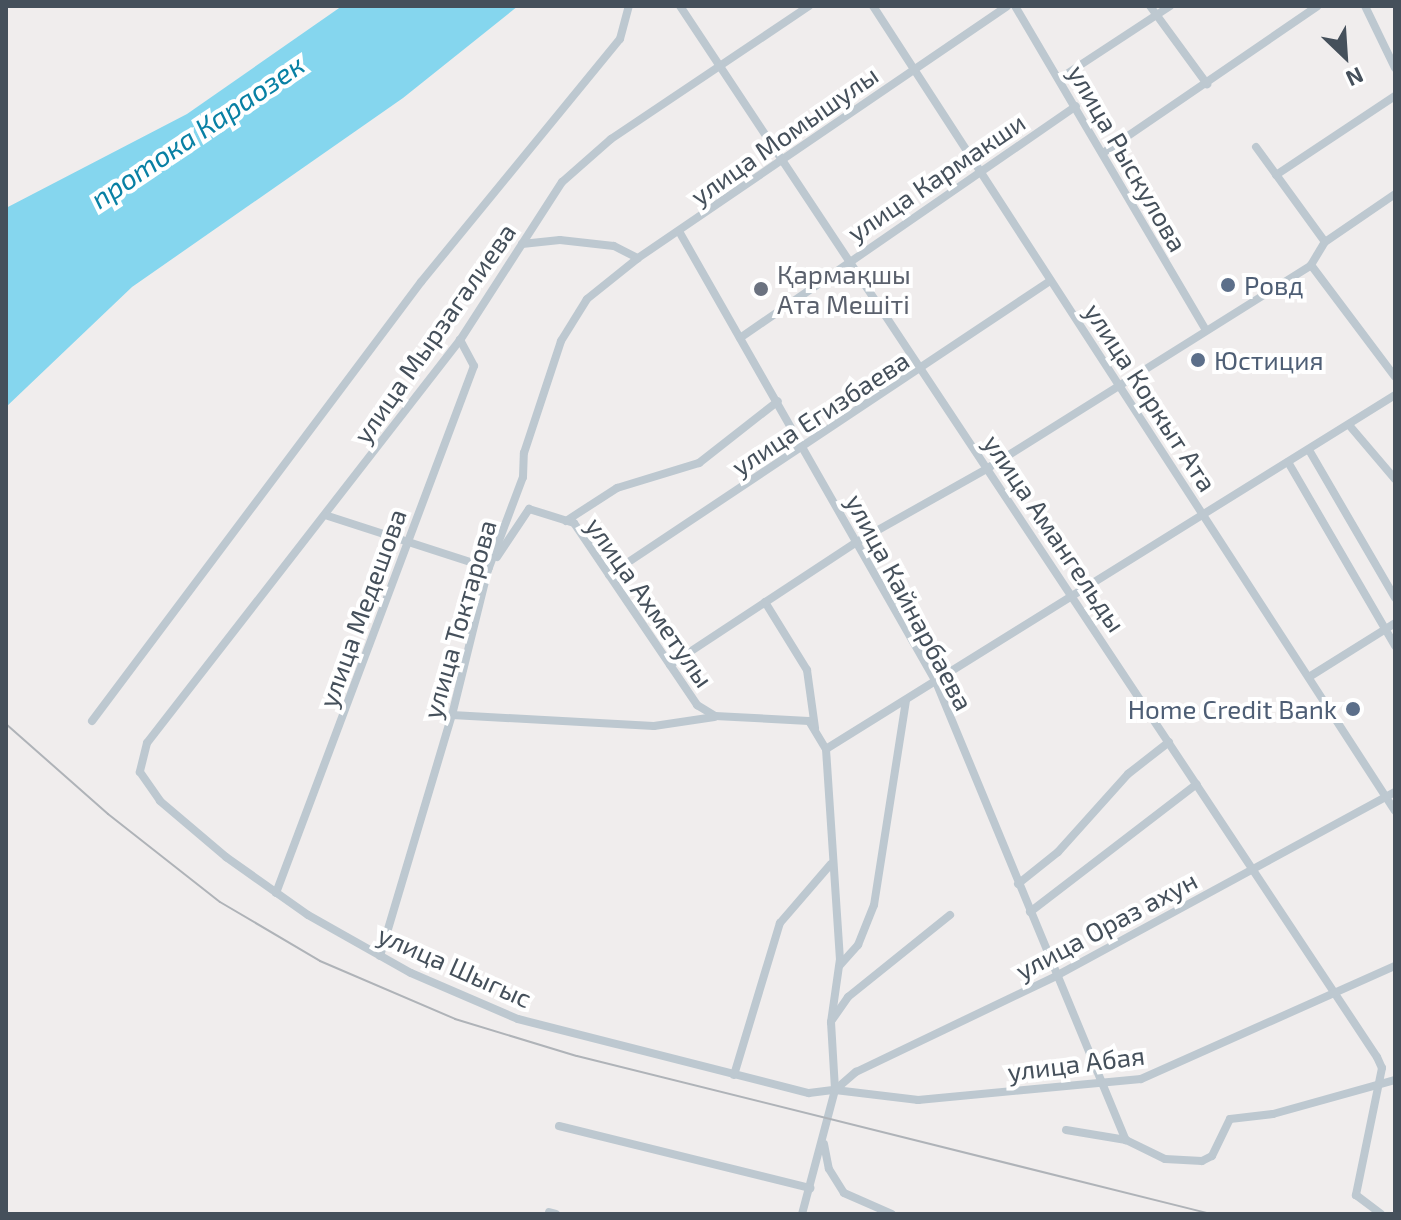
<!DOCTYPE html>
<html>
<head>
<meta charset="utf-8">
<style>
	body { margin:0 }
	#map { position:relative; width:1401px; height:1220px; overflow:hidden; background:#f0eded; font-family:"Exo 2",sans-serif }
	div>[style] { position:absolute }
	.water>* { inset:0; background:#85d6ee }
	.minor>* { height:8px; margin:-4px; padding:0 4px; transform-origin:4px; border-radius:4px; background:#bdc8d0 }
	.rail>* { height:2px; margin:-1px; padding:0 1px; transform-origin:1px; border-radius:1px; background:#afb3b8 }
	.dots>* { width:22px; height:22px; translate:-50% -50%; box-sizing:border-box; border:4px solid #fff; border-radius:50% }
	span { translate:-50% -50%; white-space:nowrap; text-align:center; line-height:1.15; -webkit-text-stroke:8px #fff; paint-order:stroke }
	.street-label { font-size:26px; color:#45505b }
	.worship-label { font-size:26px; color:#5b616d }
	.left { translate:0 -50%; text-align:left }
	.service-label { font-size:26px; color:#4e5e75 }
	.right { translate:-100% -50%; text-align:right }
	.water-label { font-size:28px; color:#0880a4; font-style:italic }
	.frame { position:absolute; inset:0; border:8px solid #45505b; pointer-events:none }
	.north { position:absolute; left:1305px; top:16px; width:80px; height:80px; -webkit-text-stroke:6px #fff; paint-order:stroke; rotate:155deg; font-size:22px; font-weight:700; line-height:32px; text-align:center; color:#45505b }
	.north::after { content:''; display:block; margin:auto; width:28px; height:36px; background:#45505b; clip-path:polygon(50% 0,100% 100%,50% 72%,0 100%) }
</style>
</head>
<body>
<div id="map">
	<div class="water">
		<div style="clip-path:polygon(342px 6px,518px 6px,403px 98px,132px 287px,6px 407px,6px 208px,187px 114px)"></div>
	</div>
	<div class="minor">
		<div style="left:680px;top:6px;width:1261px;rotate:56.45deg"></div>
		<div style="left:1377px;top:1057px;width:12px;rotate:66deg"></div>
		<div style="left:1382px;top:1068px;width:130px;rotate:101.6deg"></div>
		<div style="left:1356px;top:1195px;width:31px;rotate:37deg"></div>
		<div style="left:809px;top:6px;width:239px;rotate:146.1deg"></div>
		<div style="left:611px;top:139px;width:65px;rotate:138.7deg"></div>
		<div style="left:562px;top:182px;width:188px;rotate:122.8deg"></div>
		<div style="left:460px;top:340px;width:510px;rotate:127.84deg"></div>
		<div style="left:147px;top:743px;width:30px;rotate:104deg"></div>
		<div style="left:140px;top:772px;width:35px;rotate:55deg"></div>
		<div style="left:160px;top:801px;width:87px;rotate:40.3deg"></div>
		<div style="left:226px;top:857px;width:100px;rotate:35.3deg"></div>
		<div style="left:308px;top:915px;width:118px;rotate:29.4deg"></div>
		<div style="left:411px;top:973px;width:116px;rotate:23.3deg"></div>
		<div style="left:518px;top:1019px;width:300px;rotate:14.3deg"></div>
		<div style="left:809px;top:1093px;width:26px;rotate:-7deg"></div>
		<div style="left:835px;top:1090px;width:84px;rotate:6.9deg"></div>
		<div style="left:918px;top:1100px;width:224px;rotate:-5.4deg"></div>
		<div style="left:1141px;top:1079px;width:278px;rotate:-24deg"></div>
		<div style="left:873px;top:6px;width:959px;rotate:57.04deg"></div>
		<div style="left:1015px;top:6px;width:376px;rotate:59.5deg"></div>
		<div style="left:1150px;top:6px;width:97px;rotate:53.8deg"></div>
		<div style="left:1365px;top:6px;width:69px;rotate:64.2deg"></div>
		<div style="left:1059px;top:79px;width:133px;rotate:-33.3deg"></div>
		<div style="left:1256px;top:147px;width:117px;rotate:54deg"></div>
		<div style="left:1103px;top:153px;width:260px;rotate:-34.4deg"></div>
		<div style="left:1276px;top:175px;width:143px;rotate:-33.6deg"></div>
		<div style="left:680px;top:233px;width:517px;rotate:60.31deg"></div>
		<div style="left:936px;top:682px;width:496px;rotate:67.5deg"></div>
		<div style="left:522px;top:244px;width:38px;rotate:-6deg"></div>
		<div style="left:560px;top:240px;width:54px;rotate:6.3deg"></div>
		<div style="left:614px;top:246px;width:27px;rotate:27deg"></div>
		<div style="left:1311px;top:265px;width:140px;rotate:53.1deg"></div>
		<div style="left:740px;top:338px;width:408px;rotate:-34.6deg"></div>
		<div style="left:1349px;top:425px;width:71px;rotate:49.6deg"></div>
		<div style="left:1309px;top:450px;width:171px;rotate:59.8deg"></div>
		<div style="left:1288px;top:462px;width:213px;rotate:59.8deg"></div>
		<div style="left:328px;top:516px;width:169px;rotate:17.9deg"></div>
		<div style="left:566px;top:521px;width:61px;rotate:-32.9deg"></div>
		<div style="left:617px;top:488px;width:86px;rotate:-17deg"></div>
		<div style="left:699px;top:463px;width:100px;rotate:-38.1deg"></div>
		<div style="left:497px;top:557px;width:58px;rotate:-56.3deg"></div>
		<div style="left:529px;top:509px;width:47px;rotate:17.3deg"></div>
		<div style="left:574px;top:523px;width:220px;rotate:55.9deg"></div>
		<div style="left:697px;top:705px;width:21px;rotate:31deg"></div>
		<div style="left:715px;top:716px;width:94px;rotate:3deg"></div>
		<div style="left:809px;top:721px;width:33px;rotate:59deg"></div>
		<div style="left:826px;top:749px;width:210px;rotate:86.2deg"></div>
		<div style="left:840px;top:959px;width:64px;rotate:98.1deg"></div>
		<div style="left:831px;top:1022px;width:68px;rotate:86.6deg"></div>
		<div style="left:835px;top:1090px;width:128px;rotate:104.9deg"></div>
		<div style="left:609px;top:575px;width:530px;rotate:-33.69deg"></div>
		<div style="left:765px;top:602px;width:80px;rotate:58.3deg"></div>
		<div style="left:807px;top:670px;width:59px;rotate:82.1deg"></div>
		<div style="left:670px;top:665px;width:222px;rotate:-33.4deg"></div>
		<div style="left:855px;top:543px;width:153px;rotate:-29.4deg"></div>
		<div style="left:988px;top:468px;width:381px;rotate:-32.1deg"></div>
		<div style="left:1311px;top:265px;width:27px;rotate:-59deg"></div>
		<div style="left:1325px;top:242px;width:85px;rotate:-34.4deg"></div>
		<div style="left:1309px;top:677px;width:102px;rotate:-32.1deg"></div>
		<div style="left:452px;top:715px;width:202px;rotate:3.1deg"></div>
		<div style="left:654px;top:726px;width:61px;rotate:-8.5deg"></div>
		<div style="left:92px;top:721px;width:549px;rotate:-53.15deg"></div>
		<div style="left:421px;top:282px;width:314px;rotate:-50.7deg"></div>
		<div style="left:620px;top:39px;width:34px;rotate:-75deg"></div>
		<div style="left:826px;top:749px;width:670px;rotate:-31.89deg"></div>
		<div style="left:1018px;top:884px;width:51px;rotate:-38.7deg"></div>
		<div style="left:1058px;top:852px;width:105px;rotate:-48.1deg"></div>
		<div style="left:1128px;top:774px;width:52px;rotate:-38deg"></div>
		<div style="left:276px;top:893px;width:563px;rotate:-69.41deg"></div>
		<div style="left:474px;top:366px;width:30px;rotate:-118deg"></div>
		<div style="left:1030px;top:912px;width:210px;rotate:-37.5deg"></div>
		<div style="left:380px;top:956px;width:252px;rotate:-73.4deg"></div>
		<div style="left:452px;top:715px;width:149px;rotate:-76.1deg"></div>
		<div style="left:488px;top:570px;width:99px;rotate:-69.4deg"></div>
		<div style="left:523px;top:477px;width:24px;rotate:-88deg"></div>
		<div style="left:524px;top:453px;width:118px;rotate:-71.7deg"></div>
		<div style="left:561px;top:341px;width:49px;rotate:-58.2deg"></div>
		<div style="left:587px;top:299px;width:65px;rotate:-38.8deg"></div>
		<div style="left:638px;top:258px;width:447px;rotate:-34.3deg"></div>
		<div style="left:840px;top:965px;width:27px;rotate:-48deg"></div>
		<div style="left:858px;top:945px;width:43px;rotate:-68.2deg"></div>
		<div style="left:874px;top:905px;width:207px;rotate:-81.1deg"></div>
		<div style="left:832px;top:1020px;width:28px;rotate:-55deg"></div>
		<div style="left:848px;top:997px;width:131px;rotate:-38.8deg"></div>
		<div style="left:734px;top:1075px;width:159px;rotate:-73.2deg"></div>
		<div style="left:780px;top:923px;width:78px;rotate:-49.2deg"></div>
		<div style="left:835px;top:1090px;width:28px;rotate:-41deg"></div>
		<div style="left:856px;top:1072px;width:222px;rotate:-25.6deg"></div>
		<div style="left:1056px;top:976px;width:386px;rotate:-28.5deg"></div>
		<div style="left:559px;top:1126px;width:259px;rotate:13.9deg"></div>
		<div style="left:1066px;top:1130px;width:61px;rotate:9.5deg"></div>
		<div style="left:1126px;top:1140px;width:43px;rotate:26deg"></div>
		<div style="left:1165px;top:1159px;width:37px;rotate:3deg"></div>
		<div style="left:1202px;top:1161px;width:11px;rotate:-27deg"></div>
		<div style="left:1212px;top:1156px;width:41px;rotate:-64.1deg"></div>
		<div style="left:1230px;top:1119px;width:43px;rotate:-6.6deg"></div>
		<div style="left:1273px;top:1114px;width:127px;rotate:-15.6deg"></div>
		<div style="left:824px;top:1144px;width:25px;rotate:79deg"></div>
		<div style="left:829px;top:1169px;width:28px;rotate:58deg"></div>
		<div style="left:844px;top:1193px;width:52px;rotate:23.6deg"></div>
		<div style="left:549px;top:1212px;width:7px;rotate:16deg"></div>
	</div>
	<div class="rail">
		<div style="left:6px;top:724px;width:136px;rotate:41.4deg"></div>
		<div style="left:108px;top:814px;width:142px;rotate:38.2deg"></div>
		<div style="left:220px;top:902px;width:116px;rotate:30.5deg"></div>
		<div style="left:320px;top:961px;width:147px;rotate:23.2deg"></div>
		<div style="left:455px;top:1019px;width:127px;rotate:16.9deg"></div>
		<div style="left:577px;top:1056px;width:653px;rotate:13.99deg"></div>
	</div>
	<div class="dots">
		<div style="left:1228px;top:285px;background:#5c6f8a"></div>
		<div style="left:761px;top:289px;background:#6b7280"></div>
		<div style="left:1198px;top:360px;background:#5c6f8a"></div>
		<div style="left:1353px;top:709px;background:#5c6f8a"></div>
	</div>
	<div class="street-label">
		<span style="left:784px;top:135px;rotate:-35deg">улица Момышулы</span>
		<span style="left:1128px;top:158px;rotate:60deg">улица Рыскулова</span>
		<span style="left:936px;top:177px;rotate:-34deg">улица Кармакши</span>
		<span style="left:434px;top:333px;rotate:-55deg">улица Мырзагалиева</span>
		<span style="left:1151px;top:397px;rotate:57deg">улица Коркыт Ата</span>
		<span style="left:820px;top:413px;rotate:-33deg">улица Егизбаева</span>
		<span style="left:1055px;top:533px;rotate:56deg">улица Амангельды</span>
		<span style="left:650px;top:602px;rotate:55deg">улица Ахметулы</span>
		<span style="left:910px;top:602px;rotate:62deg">улица Кайнарбаева</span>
		<span style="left:362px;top:608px;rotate:-70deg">улица Медешова</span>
		<span style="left:459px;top:619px;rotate:-74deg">улица Токтарова</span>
		<span style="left:1106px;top:925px;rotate:-28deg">улица Ораз ахун</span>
		<span style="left:455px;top:966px;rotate:24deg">улица Шыгыс</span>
		<span style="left:1076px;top:1063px;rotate:-7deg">улица Абая</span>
	</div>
	<div class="worship-label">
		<span class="left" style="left:777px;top:289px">Қармақшы<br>Ата Мешіті</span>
	</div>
	<div class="service-label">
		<span class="left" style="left:1244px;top:285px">Ровд</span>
		<span class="left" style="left:1214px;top:360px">Юстиция</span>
		<span class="right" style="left:1337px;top:709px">Home Credit Bank</span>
	</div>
	<div class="water-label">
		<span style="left:197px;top:131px;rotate:-34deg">протока Караозек</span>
	</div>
	<div class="frame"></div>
	<div class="north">N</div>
</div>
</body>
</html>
